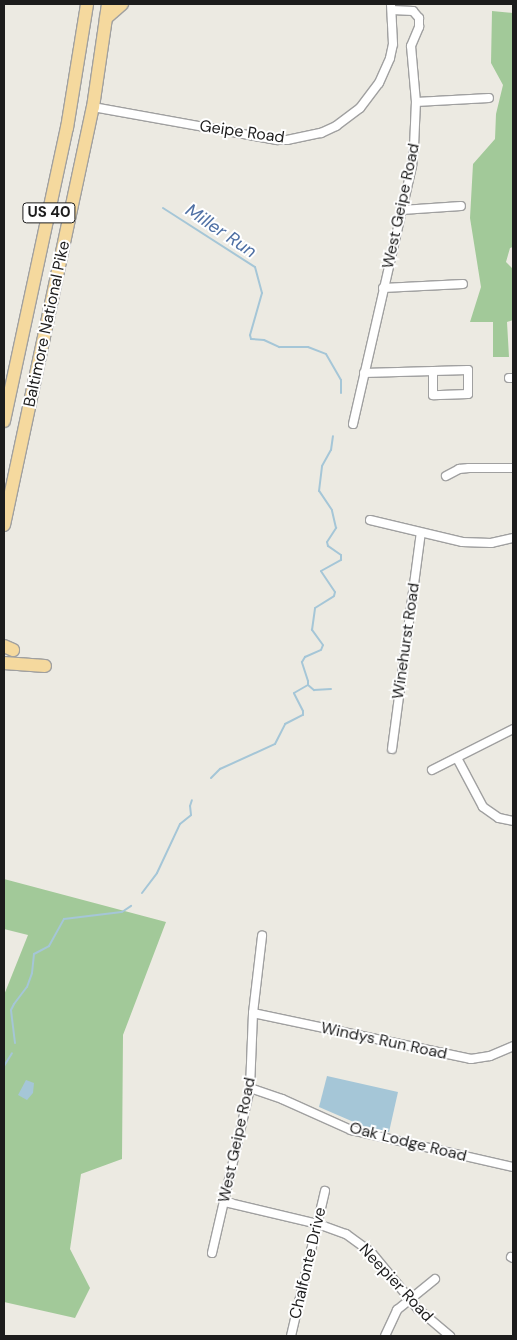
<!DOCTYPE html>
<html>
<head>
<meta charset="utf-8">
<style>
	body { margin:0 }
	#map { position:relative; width:517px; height:1340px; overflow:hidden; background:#eceae2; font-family:"DM Sans",sans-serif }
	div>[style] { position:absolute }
	.forest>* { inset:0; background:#a2c999 }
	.water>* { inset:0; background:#a5c6d7 }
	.stream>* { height:2px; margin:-1px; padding:0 1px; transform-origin:1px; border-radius:1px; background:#a5c6d7 }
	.roads { filter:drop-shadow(1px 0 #a0a0a0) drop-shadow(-1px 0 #a0a0a0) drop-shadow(0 1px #a0a0a0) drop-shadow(0 -1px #a0a0a0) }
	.street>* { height:8px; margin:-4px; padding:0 4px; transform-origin:4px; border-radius:4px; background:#fff }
	.primary>* { height:12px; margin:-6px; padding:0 6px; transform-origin:6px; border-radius:6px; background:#f5d99e }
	span { translate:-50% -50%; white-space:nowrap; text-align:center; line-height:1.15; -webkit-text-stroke:4px #fff; paint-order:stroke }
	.shield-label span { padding:1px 4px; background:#fff; border:1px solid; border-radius:4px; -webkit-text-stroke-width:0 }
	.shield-label { font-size:15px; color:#1c1c1c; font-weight:700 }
	.street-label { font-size:16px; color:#1c1c1c }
	.water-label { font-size:18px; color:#4f70a4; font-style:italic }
	.frame { position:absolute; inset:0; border:5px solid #1c1c1c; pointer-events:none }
</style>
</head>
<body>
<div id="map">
	<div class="forest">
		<div style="clip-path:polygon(492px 11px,513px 13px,513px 247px,510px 248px,506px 262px,513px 269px,513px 320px,507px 322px,509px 357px,493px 357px,493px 322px,470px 322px,481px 287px,470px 218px,473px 164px,495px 139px,496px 114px,503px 85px,491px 63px)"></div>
		<div style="clip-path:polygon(4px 879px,166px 922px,123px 1035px,122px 1159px,81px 1174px,70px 1249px,90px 1288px,75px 1318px,4px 1302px,4px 995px,28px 935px,4px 929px)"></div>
	</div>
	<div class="water">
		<div style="clip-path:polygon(327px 1076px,398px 1092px,389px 1132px,363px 1126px,319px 1107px)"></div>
		<div style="clip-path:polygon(26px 1080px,34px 1083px,33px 1093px,27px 1100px,18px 1095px)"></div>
	</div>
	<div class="stream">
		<div style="left:163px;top:208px;width:109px;rotate:32.7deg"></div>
		<div style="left:255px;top:267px;width:27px;rotate:75deg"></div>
		<div style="left:262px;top:293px;width:44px;rotate:105.9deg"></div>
		<div style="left:250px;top:335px;width:4px;rotate:76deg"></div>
		<div style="left:251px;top:339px;width:13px;rotate:4deg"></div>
		<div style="left:264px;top:340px;width:17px;rotate:25deg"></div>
		<div style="left:279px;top:347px;width:29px"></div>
		<div style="left:308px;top:347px;width:19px;rotate:21deg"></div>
		<div style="left:326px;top:354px;width:30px;rotate:60deg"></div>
		<div style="left:341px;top:380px;width:13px;rotate:90deg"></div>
		<div style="left:308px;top:685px;width:8px;rotate:40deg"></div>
		<div style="left:314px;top:690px;width:17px;rotate:-3deg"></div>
		<div style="left:211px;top:778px;width:13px;rotate:-45deg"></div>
		<div style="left:220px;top:769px;width:60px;rotate:-24.4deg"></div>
		<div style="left:275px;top:744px;width:22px;rotate:-63deg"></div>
		<div style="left:285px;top:724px;width:20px;rotate:-27deg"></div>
		<div style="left:303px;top:715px;width:4px;rotate:-90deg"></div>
		<div style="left:303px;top:711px;width:20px;rotate:-117deg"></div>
		<div style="left:294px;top:693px;width:16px;rotate:-30deg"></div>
		<div style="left:308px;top:685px;width:4px;rotate:-90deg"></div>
		<div style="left:308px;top:681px;width:20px;rotate:-108deg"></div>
		<div style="left:302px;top:662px;width:6px;rotate:-59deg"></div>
		<div style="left:305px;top:657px;width:17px;rotate:-24deg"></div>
		<div style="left:321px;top:650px;width:5px;rotate:-68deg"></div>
		<div style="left:323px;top:645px;width:19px;rotate:-126deg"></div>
		<div style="left:312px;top:630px;width:22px;rotate:-82deg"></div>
		<div style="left:315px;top:608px;width:22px;rotate:-32deg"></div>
		<div style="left:334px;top:596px;width:4px;rotate:-76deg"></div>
		<div style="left:335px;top:592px;width:25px;rotate:-124deg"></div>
		<div style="left:321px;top:571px;width:23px;rotate:-29deg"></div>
		<div style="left:341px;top:560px;width:5px;rotate:-90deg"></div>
		<div style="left:341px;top:555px;width:16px;rotate:-145deg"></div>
		<div style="left:328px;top:546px;width:4px;rotate:-104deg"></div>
		<div style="left:327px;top:542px;width:17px;rotate:-57deg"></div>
		<div style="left:336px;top:528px;width:18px;rotate:-103deg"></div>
		<div style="left:332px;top:510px;width:23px;rotate:-124deg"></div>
		<div style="left:319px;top:491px;width:25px;rotate:-83deg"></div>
		<div style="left:322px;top:466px;width:18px;rotate:-61deg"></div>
		<div style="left:331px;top:450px;width:14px;rotate:-82deg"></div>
		<div style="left:142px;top:893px;width:25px;rotate:-53deg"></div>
		<div style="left:157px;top:873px;width:54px;rotate:-64.9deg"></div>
		<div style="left:180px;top:824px;width:14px;rotate:-39deg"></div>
		<div style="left:191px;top:815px;width:9px;rotate:-96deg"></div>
		<div style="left:190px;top:806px;width:6px;rotate:-72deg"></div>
		<div style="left:15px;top:1043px;width:33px;rotate:-97deg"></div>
		<div style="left:11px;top:1010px;width:7px;rotate:-63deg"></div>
		<div style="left:14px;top:1004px;width:21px;rotate:-53deg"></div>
		<div style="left:27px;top:987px;width:15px;rotate:-70deg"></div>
		<div style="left:32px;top:973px;width:19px;rotate:-84deg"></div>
		<div style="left:34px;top:954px;width:17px;rotate:-28deg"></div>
		<div style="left:49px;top:946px;width:31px;rotate:-61deg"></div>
		<div style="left:64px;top:919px;width:58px;rotate:-6.9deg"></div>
		<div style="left:122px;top:912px;width:11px;rotate:-34deg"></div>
		<div style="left:4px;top:1066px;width:15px;rotate:-58deg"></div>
	</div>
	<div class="roads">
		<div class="street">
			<div style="left:416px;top:102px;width:73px;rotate:-3.1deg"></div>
			<div style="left:93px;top:107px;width:187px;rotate:10.2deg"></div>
			<div style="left:277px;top:140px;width:10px"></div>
			<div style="left:287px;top:140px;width:35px;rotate:-12deg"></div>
			<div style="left:321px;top:133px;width:17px;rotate:-25deg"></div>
			<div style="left:336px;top:126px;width:30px;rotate:-37deg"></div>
			<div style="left:360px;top:108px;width:31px;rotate:-53deg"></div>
			<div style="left:379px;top:83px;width:27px;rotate:-66deg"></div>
			<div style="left:390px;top:58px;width:14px;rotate:-78deg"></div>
			<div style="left:393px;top:44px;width:40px;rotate:-92.9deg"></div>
			<div style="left:402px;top:210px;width:59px;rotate:-3.9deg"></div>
			<div style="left:383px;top:288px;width:80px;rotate:-2.9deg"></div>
			<div style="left:364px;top:373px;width:104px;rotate:-1.7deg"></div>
			<div style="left:468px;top:370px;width:24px;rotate:90deg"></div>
			<div style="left:468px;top:394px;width:35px;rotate:178deg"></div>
			<div style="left:433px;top:395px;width:24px;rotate:-90deg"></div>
			<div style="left:509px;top:378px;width:4px"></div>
			<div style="left:353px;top:424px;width:265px;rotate:-77.1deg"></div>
			<div style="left:412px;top:166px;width:19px;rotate:-84deg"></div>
			<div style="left:414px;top:147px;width:45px;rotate:-87.5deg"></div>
			<div style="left:416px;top:102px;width:56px;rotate:-95.1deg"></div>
			<div style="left:411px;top:46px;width:21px;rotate:-67deg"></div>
			<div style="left:419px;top:27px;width:9px;rotate:-90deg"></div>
			<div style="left:419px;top:18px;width:9px;rotate:-131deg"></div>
			<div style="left:413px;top:11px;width:21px;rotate:-177deg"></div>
			<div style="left:446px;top:476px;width:15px;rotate:-28deg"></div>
			<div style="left:459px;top:469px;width:10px;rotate:-6deg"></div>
			<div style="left:469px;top:468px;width:44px"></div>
			<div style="left:370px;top:520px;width:95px;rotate:13.4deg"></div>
			<div style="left:462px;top:542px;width:29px;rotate:2deg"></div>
			<div style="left:491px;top:543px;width:23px;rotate:-13deg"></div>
			<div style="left:392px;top:749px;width:218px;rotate:-82.4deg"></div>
			<div style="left:457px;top:758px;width:55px;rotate:62deg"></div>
			<div style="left:483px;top:807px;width:19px;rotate:35deg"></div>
			<div style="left:499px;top:818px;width:14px;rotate:12deg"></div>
			<div style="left:432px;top:770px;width:91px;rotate:-26.8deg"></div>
			<div style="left:253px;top:1013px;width:223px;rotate:11.9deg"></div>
			<div style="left:471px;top:1059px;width:19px;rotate:-9deg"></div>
			<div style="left:490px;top:1056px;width:25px;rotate:-23deg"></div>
			<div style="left:250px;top:1088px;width:34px;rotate:19deg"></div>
			<div style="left:282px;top:1099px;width:76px;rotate:24.2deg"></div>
			<div style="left:351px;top:1130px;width:166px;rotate:12.9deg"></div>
			<div style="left:225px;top:1202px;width:96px;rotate:13.3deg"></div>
			<div style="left:318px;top:1224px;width:30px;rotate:20deg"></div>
			<div style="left:346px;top:1234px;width:31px;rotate:36deg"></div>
			<div style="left:371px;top:1252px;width:74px;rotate:50.5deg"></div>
			<div style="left:418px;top:1309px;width:42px;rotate:40.2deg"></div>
			<div style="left:212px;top:1253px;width:169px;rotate:-77deg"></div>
			<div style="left:250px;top:1088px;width:75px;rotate:-87.7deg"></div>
			<div style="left:253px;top:1013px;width:78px;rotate:-83.3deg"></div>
			<div style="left:511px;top:1257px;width:2px;rotate:27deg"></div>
			<div style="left:291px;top:1336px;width:149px;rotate:-76.8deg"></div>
			<div style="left:385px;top:1336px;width:29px;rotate:-65deg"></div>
			<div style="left:397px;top:1310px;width:49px;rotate:-39.2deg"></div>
		</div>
		<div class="primary">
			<div style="left:106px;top:18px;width:21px;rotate:-41deg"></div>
			<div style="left:4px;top:421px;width:300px;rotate:-77.9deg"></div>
			<div style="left:67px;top:128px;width:126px;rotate:-80.8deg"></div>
			<div style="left:4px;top:525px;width:427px;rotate:-78deg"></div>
			<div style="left:93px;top:107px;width:104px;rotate:-81.7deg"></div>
			<div style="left:4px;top:646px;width:10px;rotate:24deg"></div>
			<div style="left:4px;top:663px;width:41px;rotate:4.2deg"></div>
		</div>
	</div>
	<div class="shield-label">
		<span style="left:49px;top:213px">US 40</span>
	</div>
	<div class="street-label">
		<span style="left:242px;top:132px;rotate:8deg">Geipe Road</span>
		<span style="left:401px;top:206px;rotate:-78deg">West Geipe Road</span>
		<span style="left:47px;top:324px;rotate:-78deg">Baltimore National Pike</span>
		<span style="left:406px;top:641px;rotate:-82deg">Winehurst Road</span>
		<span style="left:384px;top:1041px;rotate:12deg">Windys Run Road</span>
		<span style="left:237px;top:1140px;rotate:-78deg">West Geipe Road</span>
		<span style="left:408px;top:1142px;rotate:14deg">Oak Lodge Road</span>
		<span style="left:308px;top:1263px;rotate:-77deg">Chalfonte Drive</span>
		<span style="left:396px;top:1283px;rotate:47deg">Neepier Road</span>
	</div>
	<div class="water-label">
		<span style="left:221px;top:231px;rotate:34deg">Miller Run</span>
	</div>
	<div class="frame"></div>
</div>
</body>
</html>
